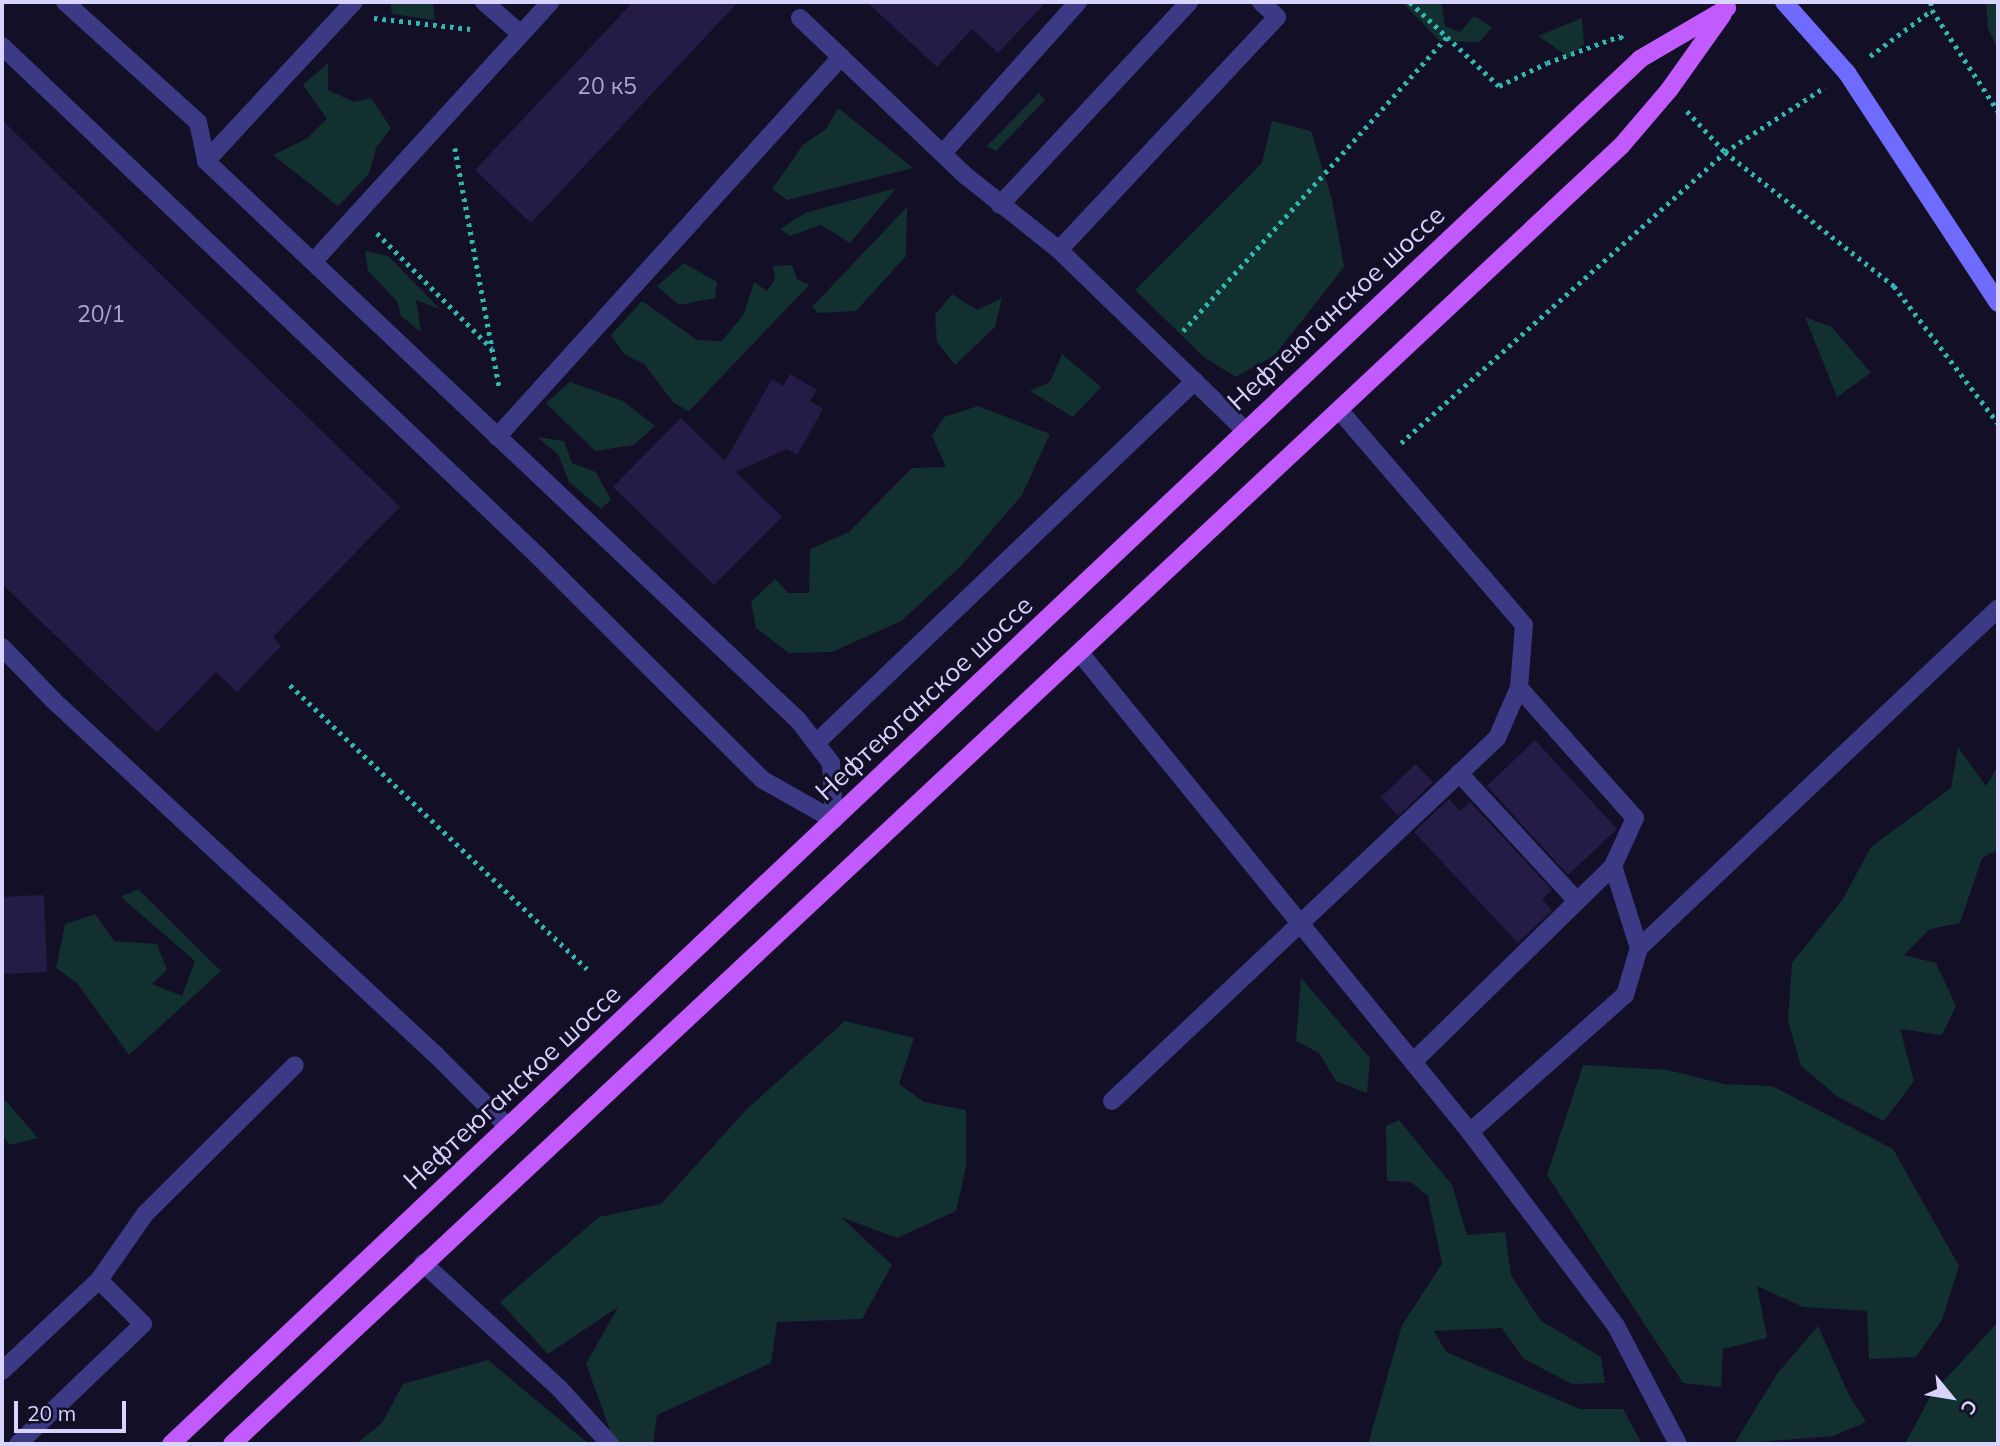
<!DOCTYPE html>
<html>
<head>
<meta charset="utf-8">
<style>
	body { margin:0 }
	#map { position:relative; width:2000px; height:1446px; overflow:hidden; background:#130f26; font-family:Mulish,sans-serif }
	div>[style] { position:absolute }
	.green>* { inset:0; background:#12302f }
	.building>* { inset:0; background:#241b47 }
	.path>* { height:4.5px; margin-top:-2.25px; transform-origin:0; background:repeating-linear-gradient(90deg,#2fb8b0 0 3.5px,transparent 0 8.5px) }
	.service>* { height:18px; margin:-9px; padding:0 9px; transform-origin:9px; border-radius:9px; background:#3d3a85 }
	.secondary>* { height:18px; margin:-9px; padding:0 9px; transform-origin:9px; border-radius:9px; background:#6f6bff }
	.primary>* { height:18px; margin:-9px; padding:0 9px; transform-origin:9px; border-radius:9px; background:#c25bff }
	span { translate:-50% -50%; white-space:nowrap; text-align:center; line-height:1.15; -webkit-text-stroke:6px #130f26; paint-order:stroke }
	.number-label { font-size:23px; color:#aca6d1 }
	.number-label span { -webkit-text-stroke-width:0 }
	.street-label { font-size:26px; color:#d9d4ff }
	.frame { position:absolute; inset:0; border:4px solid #d9d4ff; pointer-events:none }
	.north { position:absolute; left:1916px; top:1362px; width:70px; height:70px; -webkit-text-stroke:5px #130f26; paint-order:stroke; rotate:120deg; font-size:19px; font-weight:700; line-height:28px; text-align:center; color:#d9d4ff }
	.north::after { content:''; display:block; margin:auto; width:24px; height:32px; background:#d9d4ff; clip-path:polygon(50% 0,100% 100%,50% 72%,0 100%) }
	.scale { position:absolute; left:14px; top:1401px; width:112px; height:32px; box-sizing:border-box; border:4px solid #d9d4ff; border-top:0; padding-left:9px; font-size:21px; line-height:24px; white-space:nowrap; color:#d9d4ff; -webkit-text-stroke:5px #130f26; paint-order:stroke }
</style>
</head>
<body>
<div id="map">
	<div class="green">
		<div style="clip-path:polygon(390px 2px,433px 2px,435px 20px,392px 14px)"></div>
		<div style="clip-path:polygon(1402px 2px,1436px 2px,1442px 5px,1445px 26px,1460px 32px,1474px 16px,1492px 27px,1480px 42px,1440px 41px)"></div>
		<div style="clip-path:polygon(1986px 2px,1998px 2px,1998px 49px,1988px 29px)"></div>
		<div style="clip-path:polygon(1582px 18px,1584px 44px,1569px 57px,1538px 36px)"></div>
		<div style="clip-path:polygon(328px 63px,328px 90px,354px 102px,371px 98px,391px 128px,376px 148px,369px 174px,338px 206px,273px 155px,306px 139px,327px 119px,303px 85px)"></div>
		<div style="clip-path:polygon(1039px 93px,1045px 100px,996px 151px,987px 146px)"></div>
		<div style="clip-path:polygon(838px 108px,913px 168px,787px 200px,772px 189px,803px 145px,826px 129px)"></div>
		<div style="clip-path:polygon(1272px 121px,1311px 131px,1332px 199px,1344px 267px,1275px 355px,1236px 377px,1205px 358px,1135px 290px,1262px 163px)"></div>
		<div style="clip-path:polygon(896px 188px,850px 243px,821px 225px,790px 236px,780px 229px,805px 213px)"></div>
		<div style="clip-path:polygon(907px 207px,906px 256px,856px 311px,819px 313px,812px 307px)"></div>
		<div style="clip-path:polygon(365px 251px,388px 256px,440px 309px,416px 300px,421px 332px,401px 316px,397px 301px,368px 271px)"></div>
		<div style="clip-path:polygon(684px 263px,717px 282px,715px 298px,679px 305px,657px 286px)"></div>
		<div style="clip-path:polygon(792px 265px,797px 279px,809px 285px,689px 411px,674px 403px,644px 364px,624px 354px,611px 335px,642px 301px,697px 340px,722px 341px,744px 314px,754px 282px,767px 291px,775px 279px,773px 266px)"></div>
		<div style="clip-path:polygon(952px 294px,977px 310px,1002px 298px,995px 327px,955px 365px,937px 342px,935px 315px)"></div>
		<div style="clip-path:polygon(1805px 317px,1832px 327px,1871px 373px,1837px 397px)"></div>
		<div style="clip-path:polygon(1062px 354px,1101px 387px,1073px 417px,1030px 391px,1050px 382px)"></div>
		<div style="clip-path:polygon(570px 382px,623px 401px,655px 426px,634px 445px,595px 451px,546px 403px)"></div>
		<div style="clip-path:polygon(978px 406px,1050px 434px,1022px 495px,961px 566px,901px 621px,832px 652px,789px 653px,756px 628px,751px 602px,775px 579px,788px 593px,809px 593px,810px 549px,849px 532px,912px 468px,946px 467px,932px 436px,944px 417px)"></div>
		<div style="clip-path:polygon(537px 437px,564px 441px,572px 463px,596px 472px,611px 500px,601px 509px,569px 482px,558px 454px)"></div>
		<div style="clip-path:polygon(1958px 747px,1986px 786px,1998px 766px,1998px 849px,1982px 858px,1960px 923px,1930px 929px,1904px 955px,1936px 963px,1956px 1006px,1942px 1035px,1900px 1029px,1914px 1081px,1884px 1121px,1838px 1097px,1801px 1066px,1788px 1020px,1792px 963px,1843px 899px,1871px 847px,1951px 788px)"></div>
		<div style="clip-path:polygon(138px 889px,221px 971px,129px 1055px,78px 984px,56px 968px,65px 924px,95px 914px,114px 941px,157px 944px,167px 970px,152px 984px,182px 996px,195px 961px,121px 897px)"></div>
		<div style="clip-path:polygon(1301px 978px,1370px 1058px,1367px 1093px,1336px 1081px,1319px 1053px,1296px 1041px)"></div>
		<div style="clip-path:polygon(845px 1021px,914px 1038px,899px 1084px,924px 1102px,966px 1110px,966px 1167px,956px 1211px,897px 1238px,841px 1217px,892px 1265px,862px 1319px,777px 1322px,771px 1363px,657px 1415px,653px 1444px,615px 1444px,586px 1364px,618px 1307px,548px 1354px,500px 1302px,599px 1217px,661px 1204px,746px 1110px)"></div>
		<div style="clip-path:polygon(1583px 1065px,1668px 1070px,1724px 1084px,1772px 1086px,1893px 1149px,1959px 1266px,1942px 1320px,1916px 1357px,1869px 1359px,1867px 1311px,1803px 1307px,1757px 1286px,1767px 1338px,1723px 1349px,1721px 1387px,1683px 1383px,1547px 1175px)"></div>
		<div style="clip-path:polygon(2px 1099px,7px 1102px,38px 1138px,10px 1145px,2px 1134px)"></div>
		<div style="clip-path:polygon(1399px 1120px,1452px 1185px,1467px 1235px,1505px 1232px,1511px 1275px,1540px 1320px,1601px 1357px,1605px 1383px,1572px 1384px,1524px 1359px,1502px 1328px,1434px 1331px,1446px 1352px,1580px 1409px,1623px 1409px,1642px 1444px,1368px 1444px,1402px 1325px,1442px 1264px,1428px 1196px,1411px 1182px,1387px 1181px,1386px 1126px)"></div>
		<div style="clip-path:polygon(1998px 1322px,1998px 1444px,1905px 1444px,1931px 1395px)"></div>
		<div style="clip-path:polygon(1818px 1326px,1849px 1395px,1866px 1422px,1833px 1436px,1734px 1444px,1777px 1374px)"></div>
		<div style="clip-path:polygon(488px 1360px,589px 1444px,356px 1444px,382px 1423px,403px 1384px)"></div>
	</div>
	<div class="building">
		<div style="clip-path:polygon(633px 2px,738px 2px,531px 223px,475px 170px)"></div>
		<div style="clip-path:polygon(867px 2px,1046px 2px,998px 53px,972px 29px,937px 67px)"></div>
		<div style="clip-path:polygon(2px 120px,400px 507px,273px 637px,281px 646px,237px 692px,216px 672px,157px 733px,2px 584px)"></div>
		<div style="clip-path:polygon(790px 374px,817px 390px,810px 401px,823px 409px,797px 455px,787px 449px,736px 472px,782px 517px,714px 585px,613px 487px,681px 418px,725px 461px,772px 379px,783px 386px)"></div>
		<div style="clip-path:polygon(1535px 740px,1617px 829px,1568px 875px,1487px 786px)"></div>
		<div style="clip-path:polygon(1416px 764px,1433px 782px,1398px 816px,1381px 797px)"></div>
		<div style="clip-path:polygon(1449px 799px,1460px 811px,1470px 802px,1552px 890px,1542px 899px,1552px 910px,1518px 943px,1414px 832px)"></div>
		<div style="clip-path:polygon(44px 895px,47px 972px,2px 974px,2px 897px)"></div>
	</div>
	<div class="path">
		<div style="left:1410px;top:2px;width:122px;rotate:43.3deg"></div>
		<div style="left:1499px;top:86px;width:53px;rotate:-25.6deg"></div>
		<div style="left:1547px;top:63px;width:78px;rotate:-20.3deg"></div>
		<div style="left:1620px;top:36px;width:4px;rotate:45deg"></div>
		<div style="left:1931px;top:2px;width:8px;rotate:83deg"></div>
		<div style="left:1932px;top:10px;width:121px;rotate:56.8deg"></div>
		<div style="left:374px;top:18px;width:97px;rotate:6.5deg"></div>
		<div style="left:1870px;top:56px;width:77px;rotate:-36.6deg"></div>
		<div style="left:1687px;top:111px;width:56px;rotate:47.2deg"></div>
		<div style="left:1725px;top:152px;width:216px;rotate:38.4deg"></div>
		<div style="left:1894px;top:286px;width:172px;rotate:52.8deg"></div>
		<div style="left:455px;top:148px;width:246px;rotate:79.5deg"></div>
		<div style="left:377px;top:233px;width:163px;rotate:45.2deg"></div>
		<div style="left:1183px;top:331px;width:395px;rotate:-48.1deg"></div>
		<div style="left:1401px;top:443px;width:435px;rotate:-41.9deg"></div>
		<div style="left:1725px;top:152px;width:119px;rotate:-33deg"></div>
		<div style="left:290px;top:685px;width:411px;rotate:43.7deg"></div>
	</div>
	<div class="service">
		<div style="left:65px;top:2px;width:179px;rotate:42.1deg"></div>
		<div style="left:198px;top:122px;width:40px;rotate:78deg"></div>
		<div style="left:206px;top:161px;width:814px;rotate:43.36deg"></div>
		<div style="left:798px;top:720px;width:54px;rotate:52.5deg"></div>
		<div style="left:831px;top:763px;width:57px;rotate:87deg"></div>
		<div style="left:484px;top:2px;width:49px;rotate:40.9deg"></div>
		<div style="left:800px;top:18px;width:229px;rotate:43.6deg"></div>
		<div style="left:966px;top:176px;width:119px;rotate:38.5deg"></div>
		<div style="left:1059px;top:250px;width:259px;rotate:44.1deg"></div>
		<div style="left:2px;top:46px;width:737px;rotate:43.57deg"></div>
		<div style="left:536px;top:554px;width:320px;rotate:44.9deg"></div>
		<div style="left:763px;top:780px;width:81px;rotate:29.4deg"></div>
		<div style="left:943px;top:153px;width:203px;rotate:-48.2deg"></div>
		<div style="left:206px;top:161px;width:217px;rotate:-47.1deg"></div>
		<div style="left:1000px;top:205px;width:277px;rotate:-47deg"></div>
		<div style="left:1059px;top:250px;width:319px;rotate:-46.9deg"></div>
		<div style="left:1277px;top:17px;width:22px;rotate:-137deg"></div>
		<div style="left:313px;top:262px;width:352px;rotate:-47.6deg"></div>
		<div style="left:497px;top:437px;width:513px;rotate:-47.85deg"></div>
		<div style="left:2px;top:647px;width:74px;rotate:46.1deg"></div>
		<div style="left:53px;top:700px;width:522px;rotate:42.83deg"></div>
		<div style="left:436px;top:1055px;width:102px;rotate:45deg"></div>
		<div style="left:1080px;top:653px;width:618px;rotate:50.85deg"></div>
		<div style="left:1470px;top:1132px;width:243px;rotate:53deg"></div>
		<div style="left:1616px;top:1326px;width:133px;rotate:62.3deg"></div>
		<div style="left:816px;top:743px;width:524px;rotate:-43.69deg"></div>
		<div style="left:1459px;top:773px;width:174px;rotate:47.3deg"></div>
		<div style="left:1639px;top:948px;width:494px;rotate:-43.4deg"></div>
		<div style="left:1413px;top:1062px;width:280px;rotate:-44.4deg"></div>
		<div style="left:1613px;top:866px;width:53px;rotate:-65.4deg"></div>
		<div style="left:1635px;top:818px;width:174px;rotate:-131.7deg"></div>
		<div style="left:1112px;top:1101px;width:529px;rotate:-43.32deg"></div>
		<div style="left:1497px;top:738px;width:55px;rotate:-66.3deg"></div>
		<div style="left:1519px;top:688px;width:63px;rotate:-85.5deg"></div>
		<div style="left:1524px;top:625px;width:282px;rotate:-130.7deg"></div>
		<div style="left:1470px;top:1132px;width:207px;rotate:-41.5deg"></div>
		<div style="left:1625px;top:995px;width:49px;rotate:-73.4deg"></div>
		<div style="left:1639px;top:948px;width:86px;rotate:-107.6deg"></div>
		<div style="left:423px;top:1263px;width:186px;rotate:42.6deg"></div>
		<div style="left:560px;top:1389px;width:74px;rotate:47.7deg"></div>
		<div style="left:2px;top:1371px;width:133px;rotate:-43.2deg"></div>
		<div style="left:99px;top:1280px;width:80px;rotate:-55.1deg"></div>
		<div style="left:145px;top:1214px;width:211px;rotate:-44.8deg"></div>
		<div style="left:18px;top:1444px;width:173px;rotate:-43.8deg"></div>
		<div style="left:143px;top:1324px;width:62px;rotate:-135deg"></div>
	</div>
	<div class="secondary">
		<div style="left:1784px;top:2px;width:95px;rotate:48.4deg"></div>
		<div style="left:1847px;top:73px;width:275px;rotate:56.7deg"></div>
	</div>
	<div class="primary">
		<div style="left:171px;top:1444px;width:2019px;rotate:-43.31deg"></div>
		<div style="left:1640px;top:59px;width:101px;rotate:-30.4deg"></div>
		<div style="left:232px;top:1444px;width:1902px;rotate:-43.06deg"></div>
		<div style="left:1622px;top:145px;width:72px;rotate:-49.5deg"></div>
		<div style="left:1669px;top:90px;width:93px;rotate:-54.6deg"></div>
	</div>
	<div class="number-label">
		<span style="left:607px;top:86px">20 к5</span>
		<span style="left:101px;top:314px">20/1</span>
	</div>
	<div class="street-label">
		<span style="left:1336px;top:308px;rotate:-43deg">Нефтеюганское шоссе</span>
		<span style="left:924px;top:698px;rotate:-43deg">Нефтеюганское шоссе</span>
		<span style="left:512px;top:1087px;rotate:-43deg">Нефтеюганское шоссе</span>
	</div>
	<div class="frame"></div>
	<div class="north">С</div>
	<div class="scale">20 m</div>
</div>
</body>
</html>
